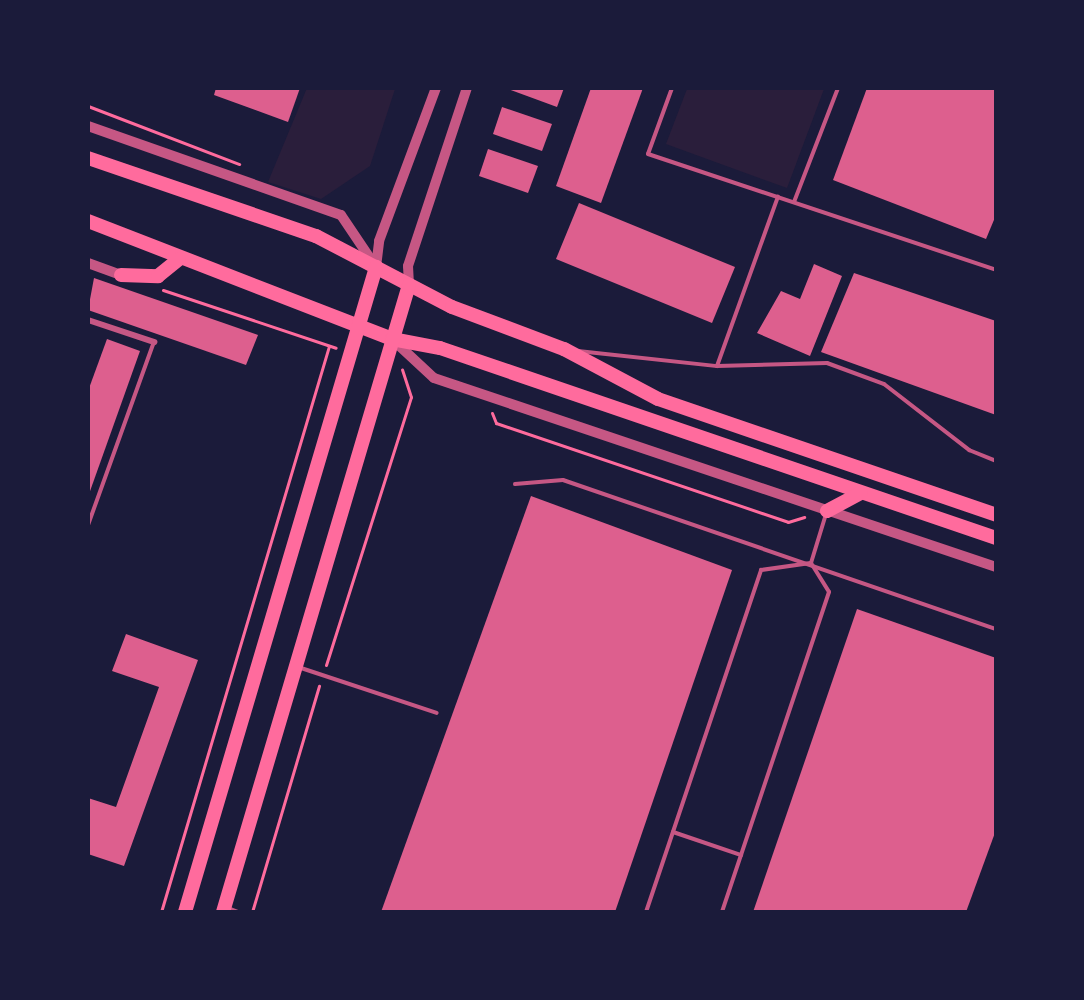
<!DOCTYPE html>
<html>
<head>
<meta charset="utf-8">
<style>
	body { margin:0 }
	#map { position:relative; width:1084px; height:1000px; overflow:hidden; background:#1b1b3a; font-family:Manrope,sans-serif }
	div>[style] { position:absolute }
	.green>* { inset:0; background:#2a1e3b }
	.building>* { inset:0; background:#dd5f8e }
	.path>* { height:3px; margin:-1.5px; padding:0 1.5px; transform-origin:1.5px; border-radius:1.5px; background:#ff6b9d }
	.service>* { height:4px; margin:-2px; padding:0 2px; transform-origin:2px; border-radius:2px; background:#c65784 }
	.minor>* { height:6px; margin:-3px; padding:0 3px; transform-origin:3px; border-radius:3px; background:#c65784 }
	.tertiary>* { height:10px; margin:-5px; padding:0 5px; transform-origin:5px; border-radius:5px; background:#c65784 }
	.primary>* { height:14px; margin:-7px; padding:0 7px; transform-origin:7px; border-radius:7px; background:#ff6b9d }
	span { translate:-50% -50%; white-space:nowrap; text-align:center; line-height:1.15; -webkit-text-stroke:4.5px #1b1b3a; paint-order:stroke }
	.frame { position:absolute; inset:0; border:90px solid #1b1b3a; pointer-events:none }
</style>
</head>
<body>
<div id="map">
	<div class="green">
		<div style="clip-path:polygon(307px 88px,395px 89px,370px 166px,321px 199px,268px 182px)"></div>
		<div style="clip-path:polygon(687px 89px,824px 89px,787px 188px,666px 144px)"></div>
	</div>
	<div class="building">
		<div style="clip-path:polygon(216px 88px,300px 88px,288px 122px,214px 95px)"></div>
		<div style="clip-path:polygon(505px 88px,564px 88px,557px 107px)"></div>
		<div style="clip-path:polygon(591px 88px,643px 88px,601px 203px,556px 186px)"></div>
		<div style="clip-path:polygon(867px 88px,996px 88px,996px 215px,986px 239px,833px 180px)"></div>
		<div style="clip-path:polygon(502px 107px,552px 124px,542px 151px,493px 134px)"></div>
		<div style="clip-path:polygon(488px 149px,538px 166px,528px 193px,479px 176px)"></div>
		<div style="clip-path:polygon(579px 203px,735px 267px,712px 323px,556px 259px)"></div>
		<div style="clip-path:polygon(814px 264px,842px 276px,810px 356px,757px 333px,781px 291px,800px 299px)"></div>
		<div style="clip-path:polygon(854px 273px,996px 321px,996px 415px,821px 352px)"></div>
		<div style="clip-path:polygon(94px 278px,258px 335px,246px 365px,88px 310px)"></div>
		<div style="clip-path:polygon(107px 339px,140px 351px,89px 494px,88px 391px)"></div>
		<div style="clip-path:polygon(531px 496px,732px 570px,615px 912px,381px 912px)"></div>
		<div style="clip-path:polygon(857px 609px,996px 658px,996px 830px,966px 912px,753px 912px)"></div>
		<div style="clip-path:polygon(126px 634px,198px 660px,124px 866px,88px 854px,88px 798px,116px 807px,159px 687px,112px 671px)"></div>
	</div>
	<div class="path">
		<div style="left:88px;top:106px;width:162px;rotate:21deg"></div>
		<div style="left:163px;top:290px;width:182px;rotate:18.5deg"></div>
		<div style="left:492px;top:413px;width:11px;rotate:68deg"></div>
		<div style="left:496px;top:423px;width:308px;rotate:18.7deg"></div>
		<div style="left:788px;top:522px;width:17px;rotate:-17deg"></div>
		<div style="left:326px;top:665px;width:281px;rotate:-72.4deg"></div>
		<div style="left:411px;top:397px;width:29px;rotate:-108deg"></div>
		<div style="left:161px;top:912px;width:590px;rotate:-73.47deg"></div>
		<div style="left:252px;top:912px;width:236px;rotate:-73.5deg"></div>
	</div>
	<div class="service">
		<div style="left:672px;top:88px;width:70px;rotate:110deg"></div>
		<div style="left:648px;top:154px;width:367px;rotate:18.4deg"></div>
		<div style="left:794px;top:202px;width:122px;rotate:-68.9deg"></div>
		<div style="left:578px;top:351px;width:140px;rotate:6.2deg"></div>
		<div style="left:717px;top:366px;width:110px;rotate:-1.6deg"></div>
		<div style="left:827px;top:363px;width:61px;rotate:20.2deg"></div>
		<div style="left:884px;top:384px;width:108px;rotate:37.8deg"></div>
		<div style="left:969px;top:450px;width:29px;rotate:22deg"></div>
		<div style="left:717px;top:366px;width:180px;rotate:-70.2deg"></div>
		<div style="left:515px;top:484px;width:48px;rotate:-4.8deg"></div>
		<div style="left:563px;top:480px;width:458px;rotate:19deg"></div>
		<div style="left:88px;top:525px;width:195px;rotate:-70.2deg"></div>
		<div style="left:811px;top:563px;width:51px;rotate:-73deg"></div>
		<div style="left:298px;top:667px;width:146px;rotate:18.3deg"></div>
		<div style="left:673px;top:832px;width:72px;rotate:18.7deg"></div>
		<div style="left:228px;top:908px;width:11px;rotate:22deg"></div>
		<div style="left:646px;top:912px;width:361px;rotate:-71.4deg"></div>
		<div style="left:761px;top:570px;width:50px;rotate:-8deg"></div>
		<div style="left:811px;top:563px;width:34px;rotate:58deg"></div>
		<div style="left:829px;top:592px;width:337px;rotate:108.5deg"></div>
	</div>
	<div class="minor">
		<div style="left:88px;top:320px;width:70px;rotate:18.4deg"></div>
	</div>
	<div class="tertiary">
		<div style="left:88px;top:126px;width:268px;rotate:19.4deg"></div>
		<div style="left:341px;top:215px;width:63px;rotate:56.1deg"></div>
		<div style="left:88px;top:263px;width:35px;rotate:20deg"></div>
		<div style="left:376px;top:267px;width:26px;rotate:-83deg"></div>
		<div style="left:379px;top:241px;width:163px;rotate:-69.6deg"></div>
		<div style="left:409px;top:285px;width:19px;rotate:-93deg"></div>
		<div style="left:408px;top:266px;width:188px;rotate:-71.7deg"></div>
		<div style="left:392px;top:339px;width:57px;rotate:42.9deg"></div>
		<div style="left:434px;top:378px;width:593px;rotate:18.59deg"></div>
	</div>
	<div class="primary">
		<div style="left:88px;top:158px;width:241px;rotate:18.9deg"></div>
		<div style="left:316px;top:236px;width:153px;rotate:27.6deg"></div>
		<div style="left:452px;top:307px;width:120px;rotate:20.6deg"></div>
		<div style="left:564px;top:349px;width:106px;rotate:28deg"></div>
		<div style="left:658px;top:399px;width:357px;rotate:18.9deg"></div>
		<div style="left:88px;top:221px;width:326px;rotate:21.2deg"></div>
		<div style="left:392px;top:339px;width:49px;rotate:10.6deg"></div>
		<div style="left:440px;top:348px;width:588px;rotate:18.87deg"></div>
		<div style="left:121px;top:275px;width:37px;rotate:2deg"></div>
		<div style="left:158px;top:276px;width:27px;rotate:-39deg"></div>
		<div style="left:827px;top:511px;width:38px;rotate:-28deg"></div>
		<div style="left:185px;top:912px;width:673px;rotate:-73.5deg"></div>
		<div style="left:223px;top:912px;width:654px;rotate:-73.48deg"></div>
	</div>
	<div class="frame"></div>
</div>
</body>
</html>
